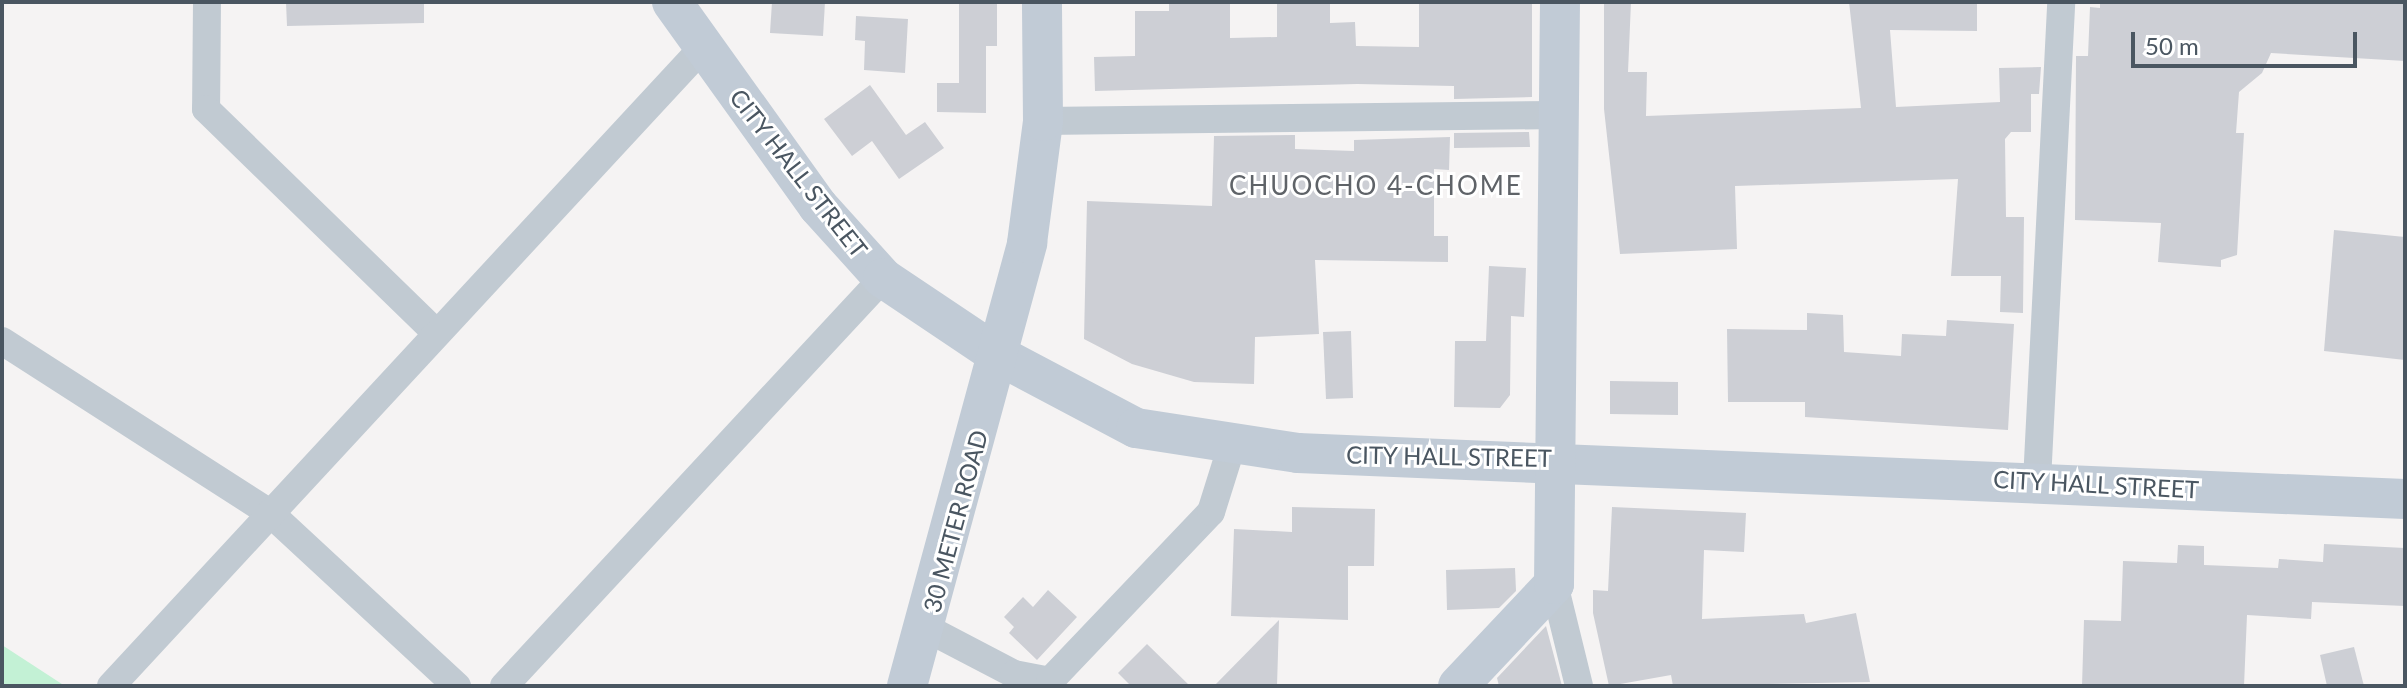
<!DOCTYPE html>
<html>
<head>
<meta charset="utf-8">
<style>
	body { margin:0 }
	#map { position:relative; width:2407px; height:688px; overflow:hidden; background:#f5f3f3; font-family:Lato,sans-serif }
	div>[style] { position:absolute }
	.green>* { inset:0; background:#c3f1d5 }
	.building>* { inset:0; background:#cdcfd5 }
	.street>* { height:28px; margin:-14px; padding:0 14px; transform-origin:14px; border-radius:14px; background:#c1cad2 }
	.secondary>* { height:40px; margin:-20px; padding:0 20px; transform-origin:20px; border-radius:20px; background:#c1cbd6 }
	span { translate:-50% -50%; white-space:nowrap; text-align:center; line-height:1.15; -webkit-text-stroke:6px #fff; paint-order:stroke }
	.street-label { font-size:24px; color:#4a5661 }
	.neighbourhood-label { font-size:26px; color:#5f6368; letter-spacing:2px }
	.frame { position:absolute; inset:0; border:4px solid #4a5661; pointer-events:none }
	.scale { position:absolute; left:2131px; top:32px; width:226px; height:36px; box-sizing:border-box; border:4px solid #4a5661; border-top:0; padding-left:10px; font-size:24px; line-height:28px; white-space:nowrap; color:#4a5661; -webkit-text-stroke:6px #fff; paint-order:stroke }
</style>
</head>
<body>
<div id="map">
	<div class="green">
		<div style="clip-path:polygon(2px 645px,65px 686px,2px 686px)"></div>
	</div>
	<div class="building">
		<div style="clip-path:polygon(286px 2px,424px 2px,424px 23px,287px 26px)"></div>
		<div style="clip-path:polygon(772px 2px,825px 2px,823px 36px,770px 33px)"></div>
		<div style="clip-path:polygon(959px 2px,997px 2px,997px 46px,986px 46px,986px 113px,937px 112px,937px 83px,959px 83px)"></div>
		<div style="clip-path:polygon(1169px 2px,1230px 2px,1230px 38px,1277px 37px,1277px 2px,1330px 2px,1330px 23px,1355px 22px,1356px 46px,1419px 47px,1419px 2px,1532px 2px,1532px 97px,1454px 99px,1454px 86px,1357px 84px,1095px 91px,1094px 57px,1135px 56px,1135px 11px,1169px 11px)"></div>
		<div style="clip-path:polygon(1604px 2px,1631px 2px,1628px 72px,1647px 72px,1646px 116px,1861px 108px,1849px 2px,1977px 2px,1977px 31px,1890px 30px,1896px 107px,2000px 102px,1999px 68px,2041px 67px,2039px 94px,2031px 94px,2031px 132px,2011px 132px,2005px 139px,2006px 217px,2024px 217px,2023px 313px,2000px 312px,2001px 276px,1951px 276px,1958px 179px,1735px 186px,1737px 249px,1620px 254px,1604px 109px)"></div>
		<div style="clip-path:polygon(2100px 2px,2405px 2px,2405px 61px,2271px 53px,2262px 73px,2239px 92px,2236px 133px,2244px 133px,2237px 255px,2221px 260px,2221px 267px,2158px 262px,2161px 223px,2075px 220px,2076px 56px,2088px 56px,2090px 7px,2100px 8px)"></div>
		<div style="clip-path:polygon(856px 16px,908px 19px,905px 73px,864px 70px,865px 41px,855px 40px)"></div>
		<div style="clip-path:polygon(870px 85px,906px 135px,925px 122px,944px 148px,899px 179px,872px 141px,852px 156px,824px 119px)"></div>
		<div style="clip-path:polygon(1529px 132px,1530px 147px,1454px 148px,1454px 133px)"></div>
		<div style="clip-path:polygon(1295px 135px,1295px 149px,1354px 151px,1354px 140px,1450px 137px,1449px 170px,1434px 169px,1434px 236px,1448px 236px,1448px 262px,1315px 260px,1319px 334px,1255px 337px,1254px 384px,1194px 382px,1132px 364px,1084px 339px,1087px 201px,1212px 206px,1214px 136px)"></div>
		<div style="clip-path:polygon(2334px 230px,2405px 237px,2405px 360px,2324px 351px)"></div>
		<div style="clip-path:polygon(1489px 266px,1526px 268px,1524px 317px,1511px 316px,1510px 395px,1500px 408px,1454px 407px,1455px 341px,1486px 341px)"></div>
		<div style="clip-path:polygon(1807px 313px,1843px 315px,1844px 352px,1901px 356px,1902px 334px,1946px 336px,1947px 320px,2014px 324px,2008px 430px,1805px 417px,1805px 402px,1728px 402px,1727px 329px,1807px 330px)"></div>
		<div style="clip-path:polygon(1351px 331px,1353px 398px,1326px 399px,1323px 332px)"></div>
		<div style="clip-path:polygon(1610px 381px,1678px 382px,1678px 415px,1610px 414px)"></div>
		<div style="clip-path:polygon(1292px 507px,1375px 509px,1374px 566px,1348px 566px,1348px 620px,1231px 616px,1234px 529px,1292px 532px)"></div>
		<div style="clip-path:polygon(1612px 507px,1746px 513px,1744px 552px,1704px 550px,1702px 619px,1804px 614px,1806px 623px,1856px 613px,1870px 682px,1673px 686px,1671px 675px,1609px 686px,1593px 613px,1593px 590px,1608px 591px)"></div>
		<div style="clip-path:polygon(2324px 544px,2405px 548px,2405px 606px,2312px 602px,2311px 619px,2247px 615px,2244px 686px,2082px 686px,2084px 620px,2121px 621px,2123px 561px,2177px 563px,2178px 545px,2204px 546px,2204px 565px,2278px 568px,2279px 559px,2323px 562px)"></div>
		<div style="clip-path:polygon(1515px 568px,1516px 591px,1499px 608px,1447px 610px,1446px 570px)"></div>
		<div style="clip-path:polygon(1048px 590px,1077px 617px,1037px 660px,1009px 633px,1014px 627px,1004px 617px,1023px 597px,1033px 607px)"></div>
		<div style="clip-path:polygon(1279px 620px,1277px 686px,1214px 686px)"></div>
		<div style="clip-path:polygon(1546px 626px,1562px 686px,1499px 686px,1497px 678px)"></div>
		<div style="clip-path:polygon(1147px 644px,1190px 686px,1131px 686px,1118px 673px)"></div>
		<div style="clip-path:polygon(2354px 647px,2364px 686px,2327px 686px,2320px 655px)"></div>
	</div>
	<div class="street">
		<div style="left:207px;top:2px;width:107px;rotate:90.5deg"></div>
		<div style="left:206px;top:109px;width:322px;rotate:44.2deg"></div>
		<div style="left:1043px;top:121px;width:515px;rotate:-0.67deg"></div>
		<div style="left:2px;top:341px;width:318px;rotate:32.7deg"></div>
		<div style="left:270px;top:513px;width:255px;rotate:42.8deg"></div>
		<div style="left:2037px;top:481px;width:480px;rotate:-87.1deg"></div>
		<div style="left:1554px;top:584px;width:105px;rotate:76.2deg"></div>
		<div style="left:926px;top:628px;width:99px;rotate:27.6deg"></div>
		<div style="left:1014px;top:674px;width:37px;rotate:11deg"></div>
		<div style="left:1050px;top:681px;width:233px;rotate:-46.4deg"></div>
		<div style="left:1211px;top:512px;width:70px;rotate:-72.6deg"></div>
		<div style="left:111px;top:686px;width:872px;rotate:-47.18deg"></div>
		<div style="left:504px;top:686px;width:557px;rotate:-47.11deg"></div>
	</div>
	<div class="secondary">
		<div style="left:672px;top:2px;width:251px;rotate:54.4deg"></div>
		<div style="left:818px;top:206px;width:97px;rotate:47.9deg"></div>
		<div style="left:883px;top:278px;width:138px;rotate:33.8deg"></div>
		<div style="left:998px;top:355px;width:156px;rotate:27.9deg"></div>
		<div style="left:1136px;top:428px;width:164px;rotate:8.8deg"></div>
		<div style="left:1298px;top:453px;width:1108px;rotate:2.38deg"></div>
		<div style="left:907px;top:686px;width:459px;rotate:-74.8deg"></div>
		<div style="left:1027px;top:243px;width:123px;rotate:-82.5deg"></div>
		<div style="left:1043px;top:121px;width:119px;rotate:-90.5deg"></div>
		<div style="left:1458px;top:686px;width:140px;rotate:-46.7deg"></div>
		<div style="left:1554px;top:584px;width:582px;rotate:-89.41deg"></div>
	</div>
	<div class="street-label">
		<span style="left:799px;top:173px;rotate:52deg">CITY HALL STREET</span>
		<span style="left:1449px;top:456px;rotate:1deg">CITY HALL STREET</span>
		<span style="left:2096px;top:484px;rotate:3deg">CITY HALL STREET</span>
		<span style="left:955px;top:521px;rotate:-75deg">30 METER ROAD</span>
	</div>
	<div class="neighbourhood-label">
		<span style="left:1376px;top:186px">CHUOCHO 4-CHOME</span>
	</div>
	<div class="frame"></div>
	<div class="scale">50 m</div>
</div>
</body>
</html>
